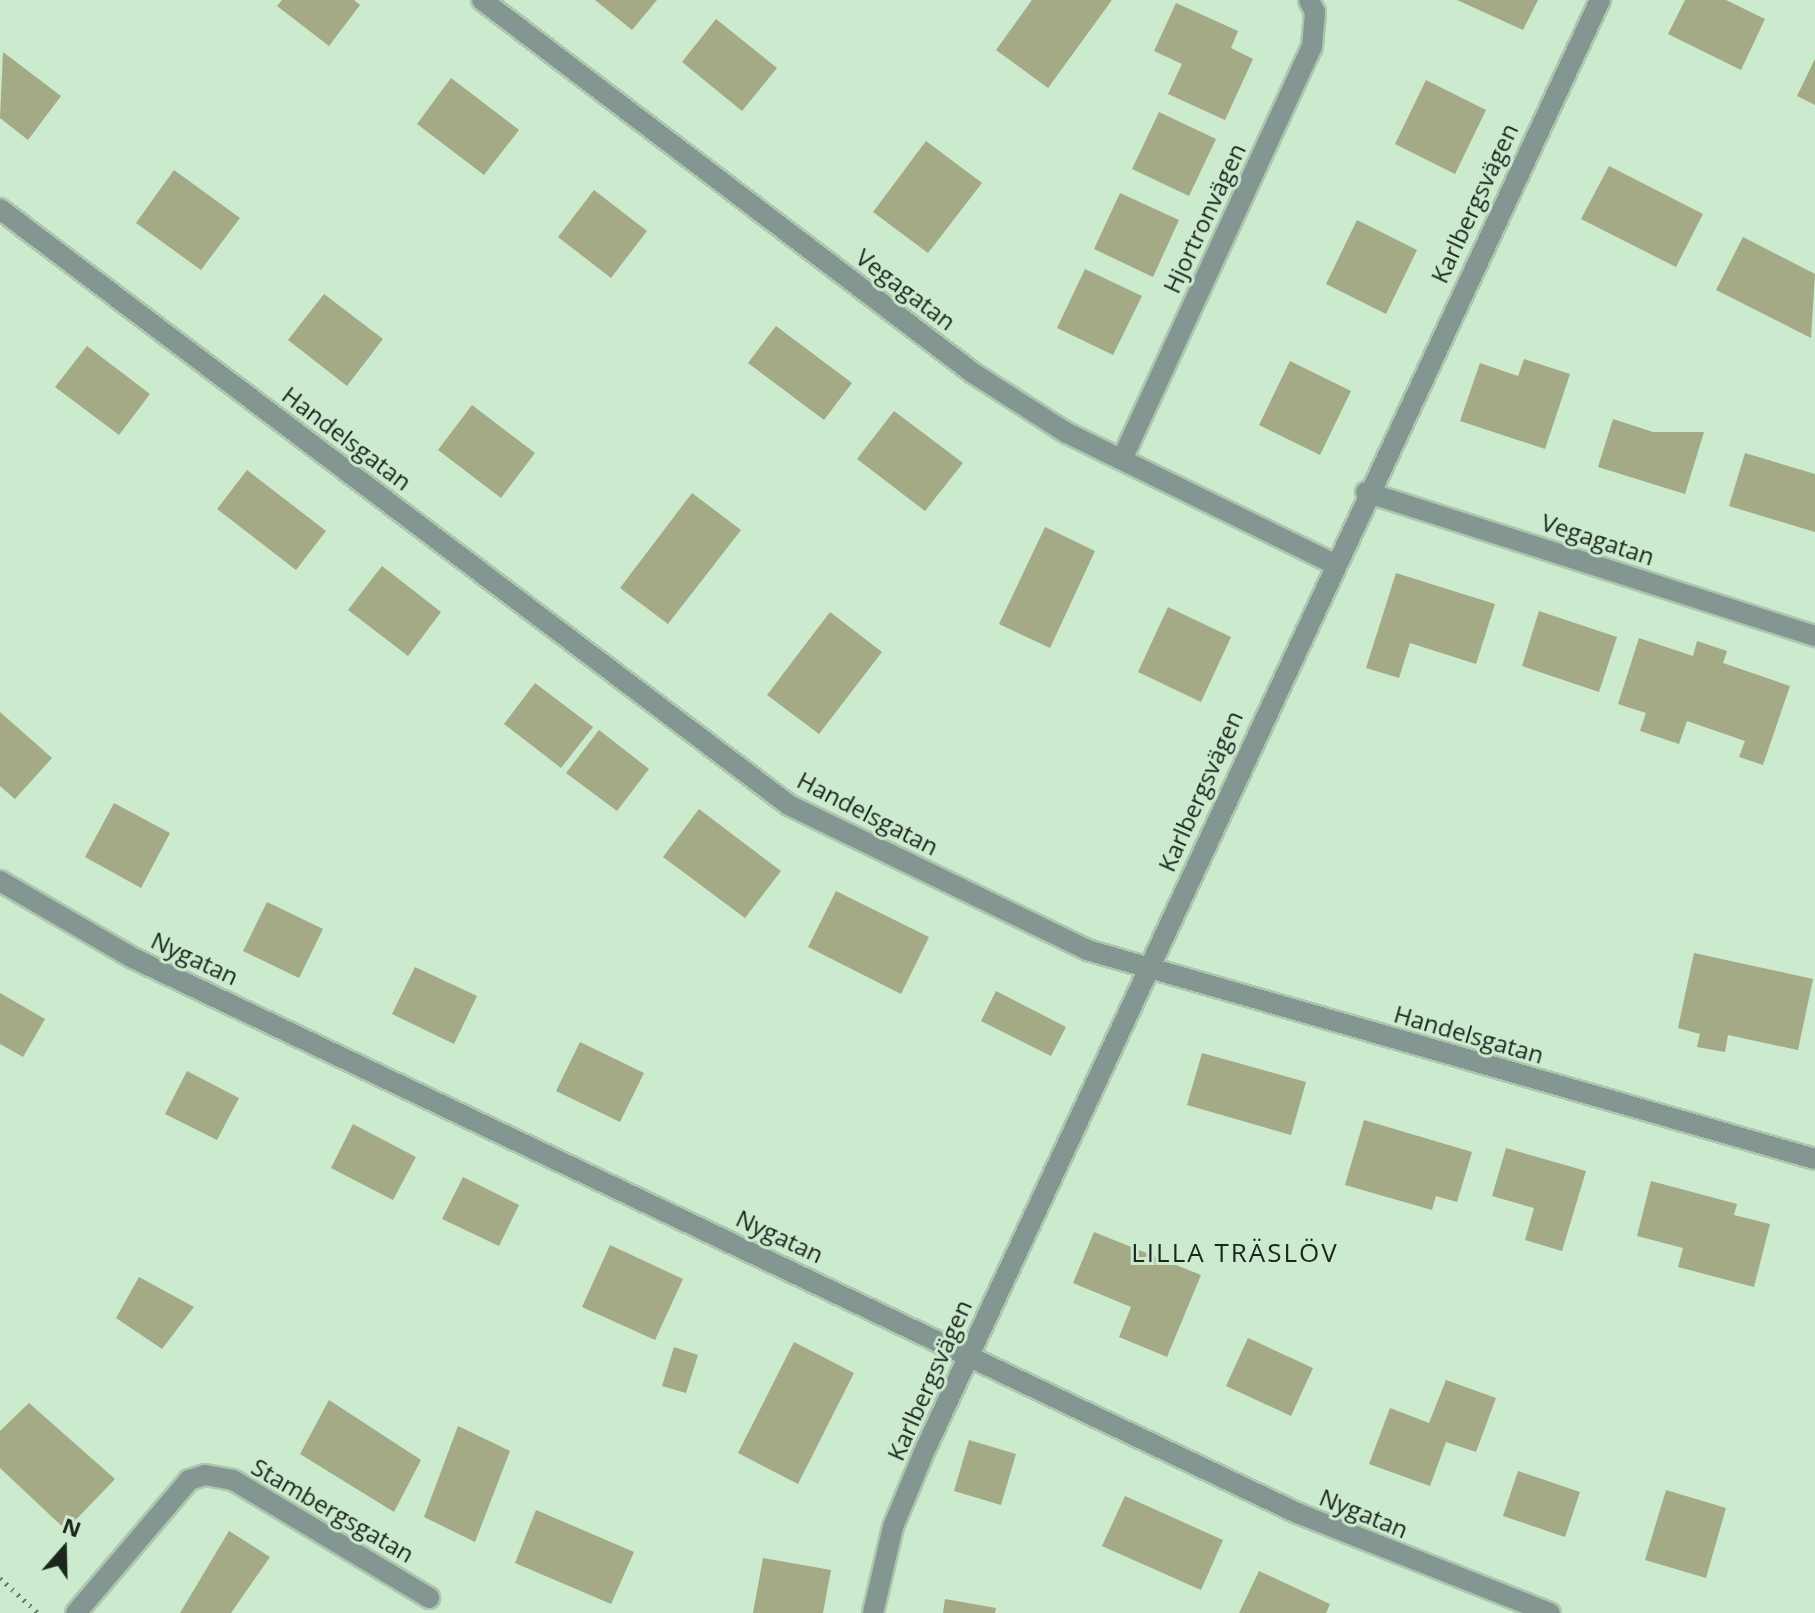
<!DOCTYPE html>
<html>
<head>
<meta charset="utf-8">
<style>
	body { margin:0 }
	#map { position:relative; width:1815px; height:1613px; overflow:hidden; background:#cceace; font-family:"Open Sans",sans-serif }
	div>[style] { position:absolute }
	.building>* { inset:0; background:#a4a986 }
	.path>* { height:5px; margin-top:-2.5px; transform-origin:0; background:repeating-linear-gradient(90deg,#6b7e6c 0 2px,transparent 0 8px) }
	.roads { filter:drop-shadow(2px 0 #acc7ae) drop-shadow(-2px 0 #acc7ae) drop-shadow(0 2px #acc7ae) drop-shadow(0 -2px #acc7ae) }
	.minor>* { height:20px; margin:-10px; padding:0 10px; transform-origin:10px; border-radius:10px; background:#849692 }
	span { translate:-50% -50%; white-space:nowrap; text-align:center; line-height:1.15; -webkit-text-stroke:6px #cceace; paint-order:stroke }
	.street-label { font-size:24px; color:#1b261c }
	.neighbourhood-label { font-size:26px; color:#1b261c; letter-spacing:2px }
	.north { position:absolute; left:24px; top:1509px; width:80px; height:80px; -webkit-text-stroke:6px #cceace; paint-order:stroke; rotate:20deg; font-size:22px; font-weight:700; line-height:32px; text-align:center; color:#1b261c }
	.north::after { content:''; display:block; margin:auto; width:28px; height:36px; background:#1b261c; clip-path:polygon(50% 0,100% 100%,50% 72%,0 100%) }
</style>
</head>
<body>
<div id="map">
	<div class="building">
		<div style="clip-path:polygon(282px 0,354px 0,360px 5px,329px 46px,277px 6px)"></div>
		<div style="clip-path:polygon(595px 0,657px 0,632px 30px)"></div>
		<div style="clip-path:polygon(1032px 0,1112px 0,1048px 88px,996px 50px)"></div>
		<div style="clip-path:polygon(1457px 0,1538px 0,1523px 30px)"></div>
		<div style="clip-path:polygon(1685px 0,1726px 0,1765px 19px,1741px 70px,1668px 34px)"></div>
		<div style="clip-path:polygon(1176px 3px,1238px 31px,1231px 48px,1253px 59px,1225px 120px,1168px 94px,1182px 64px,1154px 51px)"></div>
		<div style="clip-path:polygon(716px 19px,777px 68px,742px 111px,682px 62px)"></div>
		<div style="clip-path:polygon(3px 52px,61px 96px,28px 140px,0 118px)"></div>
		<div style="clip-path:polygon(1815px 59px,1815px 105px,1797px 96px)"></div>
		<div style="clip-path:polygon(451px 78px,519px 130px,484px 175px,417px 124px)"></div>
		<div style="clip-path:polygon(1426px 80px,1486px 110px,1455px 174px,1395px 144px)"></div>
		<div style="clip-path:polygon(1159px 112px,1216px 139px,1189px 196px,1132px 169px)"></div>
		<div style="clip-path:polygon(926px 141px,982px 183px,928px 253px,873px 212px)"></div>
		<div style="clip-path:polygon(1609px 166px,1703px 214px,1676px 267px,1581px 219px)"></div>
		<div style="clip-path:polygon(174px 170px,240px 218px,201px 270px,136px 223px)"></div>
		<div style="clip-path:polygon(594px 190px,647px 231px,611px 278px,558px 237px)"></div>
		<div style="clip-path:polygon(1120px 193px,1179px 220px,1153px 277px,1094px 249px)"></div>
		<div style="clip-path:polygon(1357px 220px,1417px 250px,1386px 314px,1326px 284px)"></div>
		<div style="clip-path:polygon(1743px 237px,1815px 274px,1811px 338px,1716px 290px)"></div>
		<div style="clip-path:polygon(1085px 269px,1142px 296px,1113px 355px,1057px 328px)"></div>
		<div style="clip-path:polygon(324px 294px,383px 339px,347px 386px,288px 340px)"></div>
		<div style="clip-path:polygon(776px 326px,852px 383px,824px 420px,748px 363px)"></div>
		<div style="clip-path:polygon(87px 346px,150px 394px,119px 435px,55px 387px)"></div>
		<div style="clip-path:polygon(1524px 359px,1570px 374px,1545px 449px,1460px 421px,1480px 363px,1518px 376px)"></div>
		<div style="clip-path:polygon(1290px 361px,1351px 391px,1320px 455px,1259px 425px)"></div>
		<div style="clip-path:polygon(472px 405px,535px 453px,501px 498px,438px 450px)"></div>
		<div style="clip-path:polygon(894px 411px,963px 463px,925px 511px,857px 459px)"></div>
		<div style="clip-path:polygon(1613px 419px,1653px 432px,1704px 432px,1685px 494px,1598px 467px)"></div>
		<div style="clip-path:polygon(1745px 453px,1815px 474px,1815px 532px,1729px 506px)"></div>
		<div style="clip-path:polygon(247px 470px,326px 531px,296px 570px,217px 509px)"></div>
		<div style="clip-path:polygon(692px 493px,741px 530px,668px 624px,620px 588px)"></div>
		<div style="clip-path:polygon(1045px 527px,1095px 551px,1050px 648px,999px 624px)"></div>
		<div style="clip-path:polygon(382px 566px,441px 612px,408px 656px,348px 610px)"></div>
		<div style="clip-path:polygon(1396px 573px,1495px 604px,1476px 664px,1410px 643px,1399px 678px,1366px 668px)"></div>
		<div style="clip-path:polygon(1168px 607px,1231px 637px,1201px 702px,1138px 672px)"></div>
		<div style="clip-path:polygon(1539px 611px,1617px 637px,1599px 692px,1522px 666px)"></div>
		<div style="clip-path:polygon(830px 612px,882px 652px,819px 734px,767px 695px)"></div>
		<div style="clip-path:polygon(1639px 638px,1693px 656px,1697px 641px,1727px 651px,1723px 663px,1790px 686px,1763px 765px,1739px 757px,1745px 741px,1687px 721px,1679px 744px,1640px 731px,1646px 713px,1618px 704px)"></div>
		<div style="clip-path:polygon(535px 683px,593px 727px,561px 768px,504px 724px)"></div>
		<div style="clip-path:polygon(0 712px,52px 758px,15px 799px,0 786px)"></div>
		<div style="clip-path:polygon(599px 730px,649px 769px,617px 811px,566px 773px)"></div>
		<div style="clip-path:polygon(114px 803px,170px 833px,141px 888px,85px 857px)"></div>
		<div style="clip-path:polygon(699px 809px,781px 871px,745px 918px,663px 857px)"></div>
		<div style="clip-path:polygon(836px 891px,929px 937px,901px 994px,808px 947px)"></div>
		<div style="clip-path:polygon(267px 902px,323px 929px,299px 978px,243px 951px)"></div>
		<div style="clip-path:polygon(1694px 953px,1813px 979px,1798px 1050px,1728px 1035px,1725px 1052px,1697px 1047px,1700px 1034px,1678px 1028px)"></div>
		<div style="clip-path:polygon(415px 967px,477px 996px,454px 1044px,392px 1014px)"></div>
		<div style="clip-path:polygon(996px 991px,1066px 1027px,1051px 1056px,981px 1021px)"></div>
		<div style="clip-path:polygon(0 993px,45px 1019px,23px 1057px,0 1044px)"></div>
		<div style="clip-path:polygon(580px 1042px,644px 1073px,620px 1122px,556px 1091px)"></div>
		<div style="clip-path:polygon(1202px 1053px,1306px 1082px,1291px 1135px,1187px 1105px)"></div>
		<div style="clip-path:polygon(187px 1071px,239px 1098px,217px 1140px,165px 1114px)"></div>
		<div style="clip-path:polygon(1364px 1120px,1472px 1152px,1457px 1202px,1436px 1196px,1432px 1210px,1345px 1185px)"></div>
		<div style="clip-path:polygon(353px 1124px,416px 1157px,393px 1200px,331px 1168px)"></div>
		<div style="clip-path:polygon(1506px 1148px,1586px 1171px,1562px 1251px,1525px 1240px,1534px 1208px,1492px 1196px)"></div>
		<div style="clip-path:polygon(463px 1177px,519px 1205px,499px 1246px,442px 1219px)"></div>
		<div style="clip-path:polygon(1651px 1181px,1737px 1204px,1734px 1215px,1770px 1224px,1754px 1287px,1678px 1267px,1683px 1248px,1637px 1236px)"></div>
		<div style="clip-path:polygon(1094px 1232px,1201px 1275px,1167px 1357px,1119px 1337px,1131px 1307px,1073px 1283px)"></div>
		<div style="clip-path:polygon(610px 1245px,683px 1279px,655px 1340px,582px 1307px)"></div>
		<div style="clip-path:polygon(139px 1277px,194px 1307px,162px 1349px,116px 1318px)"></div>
		<div style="clip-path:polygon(1248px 1338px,1313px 1368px,1291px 1416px,1226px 1386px)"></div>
		<div style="clip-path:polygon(794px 1342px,854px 1373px,798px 1484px,738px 1453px)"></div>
		<div style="clip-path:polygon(674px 1347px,698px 1355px,686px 1393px,662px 1386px)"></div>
		<div style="clip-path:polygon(1446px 1380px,1496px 1398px,1476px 1452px,1446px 1442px,1430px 1486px,1369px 1464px,1390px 1408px,1429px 1423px)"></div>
		<div style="clip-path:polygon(329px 1400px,421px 1460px,394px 1512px,300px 1454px)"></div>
		<div style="clip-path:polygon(29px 1403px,115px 1479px,66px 1530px,0 1468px,0 1431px)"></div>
		<div style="clip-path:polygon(458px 1426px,510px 1451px,475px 1542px,424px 1517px)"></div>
		<div style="clip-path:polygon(969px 1440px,1016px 1454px,1001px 1505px,954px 1491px)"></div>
		<div style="clip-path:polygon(1518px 1471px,1580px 1492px,1565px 1537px,1503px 1516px)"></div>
		<div style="clip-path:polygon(1666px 1490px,1726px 1508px,1706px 1578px,1645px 1560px)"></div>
		<div style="clip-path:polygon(1125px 1496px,1223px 1540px,1201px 1590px,1102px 1546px)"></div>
		<div style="clip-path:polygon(536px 1510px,634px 1552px,611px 1604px,515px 1563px)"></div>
		<div style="clip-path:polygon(229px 1531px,270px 1557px,231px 1613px,180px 1613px)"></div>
		<div style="clip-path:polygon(763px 1558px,831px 1570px,823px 1613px,753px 1613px)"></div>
		<div style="clip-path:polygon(1259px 1571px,1330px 1604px,1326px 1613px,1239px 1613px)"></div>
		<div style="clip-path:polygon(945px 1599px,996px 1608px,995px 1613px,943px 1613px)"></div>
	</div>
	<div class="path">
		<div style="left:0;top:1578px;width:52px;rotate:42.6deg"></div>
	</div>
	<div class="roads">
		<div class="minor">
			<div style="left:482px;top:0;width:617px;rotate:37.22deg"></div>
			<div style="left:973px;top:373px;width:112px;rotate:32.6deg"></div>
			<div style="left:1067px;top:433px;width:295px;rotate:26.1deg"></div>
			<div style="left:0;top:209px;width:989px;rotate:37.07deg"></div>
			<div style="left:789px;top:805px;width:331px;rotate:25.9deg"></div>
			<div style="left:1087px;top:950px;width:757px;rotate:16.02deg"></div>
			<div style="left:1124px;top:455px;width:449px;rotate:-65.3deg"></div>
			<div style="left:1312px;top:47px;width:35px;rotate:-85deg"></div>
			<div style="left:1315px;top:12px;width:13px;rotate:-117deg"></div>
			<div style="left:1366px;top:492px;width:472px;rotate:17.8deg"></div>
			<div style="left:0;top:881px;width:154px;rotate:30.1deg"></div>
			<div style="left:133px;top:958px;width:1290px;rotate:25.49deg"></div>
			<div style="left:1297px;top:1513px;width:272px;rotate:21.6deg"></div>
			<div style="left:76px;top:1613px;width:175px;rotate:-49.6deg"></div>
			<div style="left:189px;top:1480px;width:17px;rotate:-17deg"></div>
			<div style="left:205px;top:1475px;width:28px;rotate:10deg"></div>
			<div style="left:233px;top:1480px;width:229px;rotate:31deg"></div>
			<div style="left:873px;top:1613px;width:88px;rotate:-76.9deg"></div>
			<div style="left:893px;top:1527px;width:81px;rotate:-67.5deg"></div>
			<div style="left:924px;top:1452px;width:1602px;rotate:-65.03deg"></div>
		</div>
	</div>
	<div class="street-label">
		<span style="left:1474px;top:203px;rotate:-65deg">Karlbergsvägen</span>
		<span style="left:1204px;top:218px;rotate:-65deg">Hjortronvägen</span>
		<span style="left:906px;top:289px;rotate:37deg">Vegagatan</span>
		<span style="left:347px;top:438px;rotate:37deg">Handelsgatan</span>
		<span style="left:1598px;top:539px;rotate:18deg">Vegagatan</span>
		<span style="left:1200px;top:791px;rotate:-66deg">Karlbergsvägen</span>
		<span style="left:868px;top:813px;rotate:27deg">Handelsgatan</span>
		<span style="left:195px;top:958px;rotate:25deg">Nygatan</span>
		<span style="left:1469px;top:1034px;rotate:16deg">Handelsgatan</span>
		<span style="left:780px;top:1236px;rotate:25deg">Nygatan</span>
		<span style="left:929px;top:1380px;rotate:-66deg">Karlbergsvägen</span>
		<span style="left:333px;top:1510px;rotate:30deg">Stambergsgatan</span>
		<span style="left:1364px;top:1513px;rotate:22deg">Nygatan</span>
	</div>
	<div class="neighbourhood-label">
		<span style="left:1235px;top:1253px">LILLA TRÄSLÖV</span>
	</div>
	<div class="north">N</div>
</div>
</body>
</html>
